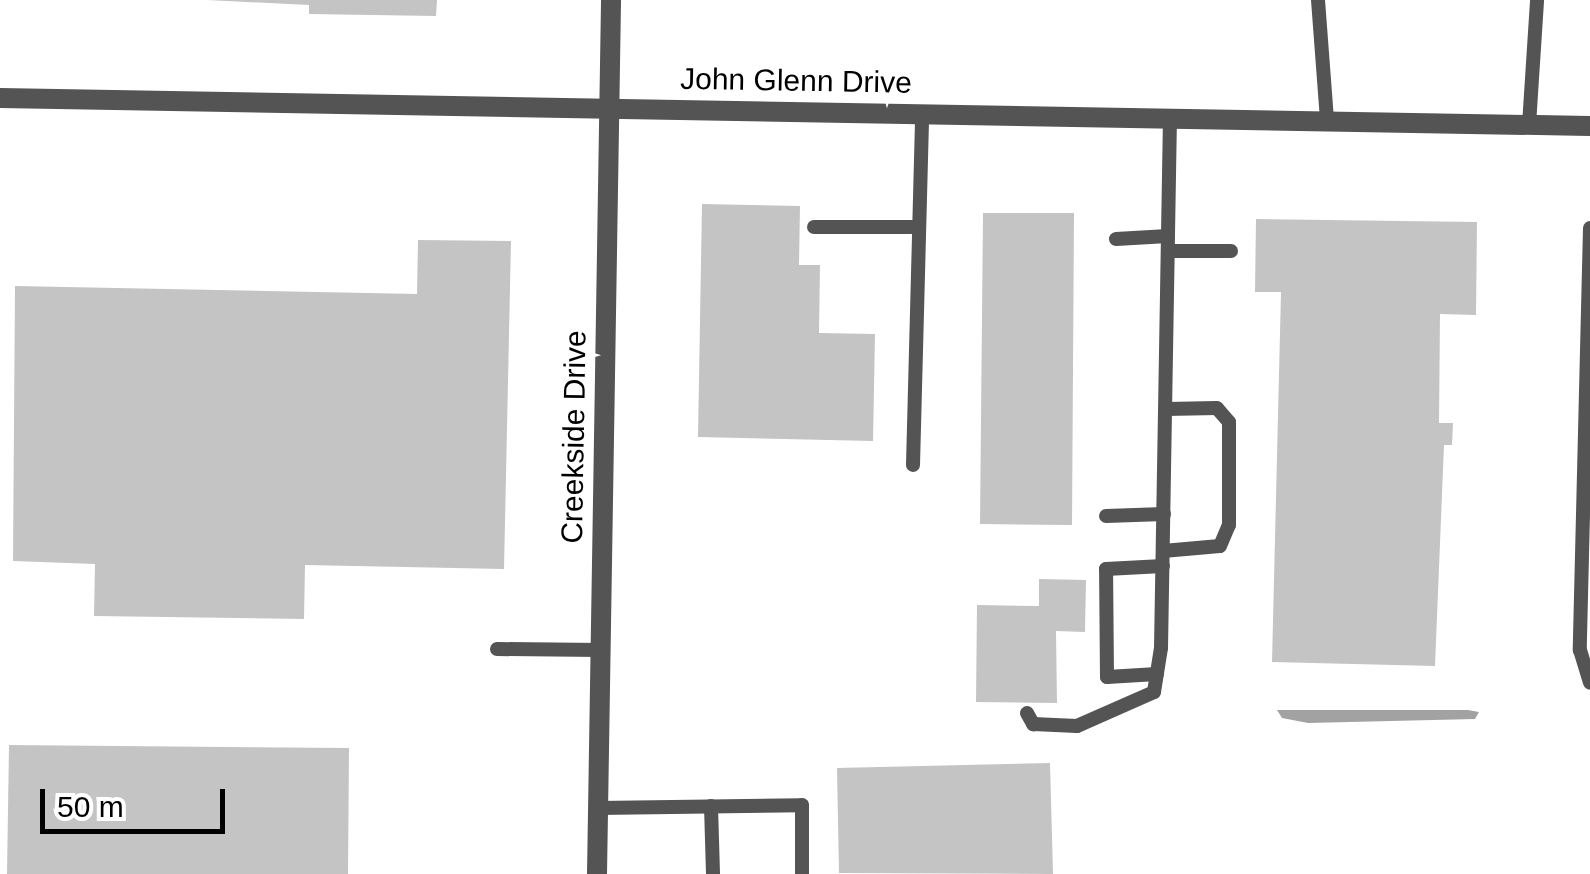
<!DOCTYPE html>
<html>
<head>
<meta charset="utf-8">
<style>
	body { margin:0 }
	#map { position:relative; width:1590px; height:874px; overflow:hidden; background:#fff; font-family:Helvetica,sans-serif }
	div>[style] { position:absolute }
	.water>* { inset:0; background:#a2a2a2 }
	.building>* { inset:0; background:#c4c4c4 }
	.lane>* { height:14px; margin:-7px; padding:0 7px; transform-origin:7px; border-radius:7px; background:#545454 }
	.street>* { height:20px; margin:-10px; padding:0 10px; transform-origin:10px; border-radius:10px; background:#545454 }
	span { translate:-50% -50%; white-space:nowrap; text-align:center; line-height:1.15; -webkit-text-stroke:10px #fff; paint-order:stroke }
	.street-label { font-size:30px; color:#000 }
	.scale { position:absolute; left:40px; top:789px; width:185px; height:45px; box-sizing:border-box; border:5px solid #000; border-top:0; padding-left:12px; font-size:30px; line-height:35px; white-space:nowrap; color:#000; -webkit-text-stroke:8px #fff; paint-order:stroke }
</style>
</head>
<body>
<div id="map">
	<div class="water">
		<div style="clip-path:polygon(1277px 710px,1468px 710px,1479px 712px,1475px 719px,1308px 723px,1282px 718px)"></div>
	</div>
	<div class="building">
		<div style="clip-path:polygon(207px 0,437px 0,436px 16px,309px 14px,309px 5px)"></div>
		<div style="clip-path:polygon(702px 204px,800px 206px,799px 265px,820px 265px,819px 333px,875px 334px,873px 441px,698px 437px)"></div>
		<div style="clip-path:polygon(983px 213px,1074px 213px,1072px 525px,980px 524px)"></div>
		<div style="clip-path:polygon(1256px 219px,1477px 222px,1476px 315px,1440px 314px,1439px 423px,1453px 423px,1452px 445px,1444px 445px,1435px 666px,1272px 662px,1281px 292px,1255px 292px)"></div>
		<div style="clip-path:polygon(418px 240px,511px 241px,504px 569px,305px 565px,304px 619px,94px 616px,95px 564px,13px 561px,15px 286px,417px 294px)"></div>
		<div style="clip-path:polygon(1039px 579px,1086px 580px,1085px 632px,1056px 631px,1057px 703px,976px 702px,977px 605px,1039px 606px)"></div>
		<div style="clip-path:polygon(9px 745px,349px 748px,348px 874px,7px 874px)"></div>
		<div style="clip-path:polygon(1050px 763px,1053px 874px,839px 873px,837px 768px)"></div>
	</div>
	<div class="lane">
		<div style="left:1318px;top:0;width:121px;rotate:85.7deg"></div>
		<div style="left:1529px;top:125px;width:125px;rotate:-86.3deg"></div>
		<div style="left:814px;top:227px;width:105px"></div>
		<div style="left:1590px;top:228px;width:422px;rotate:91.4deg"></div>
		<div style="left:1580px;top:650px;width:34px;rotate:73deg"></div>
		<div style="left:1116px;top:239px;width:52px;rotate:-3.3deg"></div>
		<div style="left:1168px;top:251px;width:63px"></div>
		<div style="left:913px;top:465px;width:352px;rotate:-88.5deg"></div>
		<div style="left:1106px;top:516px;width:58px;rotate:-2deg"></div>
		<div style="left:1163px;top:551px;width:57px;rotate:-5deg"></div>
		<div style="left:1220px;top:546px;width:23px;rotate:-67deg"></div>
		<div style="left:1229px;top:525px;width:103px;rotate:-90deg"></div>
		<div style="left:1229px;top:422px;width:18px;rotate:-131deg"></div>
		<div style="left:1217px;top:408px;width:51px;rotate:178.9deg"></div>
		<div style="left:497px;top:649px;width:103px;rotate:0.6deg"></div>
		<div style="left:1157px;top:674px;width:50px;rotate:176.6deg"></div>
		<div style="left:1107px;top:677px;width:108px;rotate:-90.5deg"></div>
		<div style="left:1106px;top:569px;width:57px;rotate:-3deg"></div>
		<div style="left:1027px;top:713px;width:13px;rotate:61deg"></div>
		<div style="left:1033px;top:724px;width:44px;rotate:2.6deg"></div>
		<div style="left:1077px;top:726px;width:84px;rotate:-23.8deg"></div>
		<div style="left:1154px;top:692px;width:45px;rotate:-81deg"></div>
		<div style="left:1161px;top:648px;width:530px;rotate:-89.03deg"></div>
		<div style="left:711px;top:806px;width:68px;rotate:88.3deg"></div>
		<div style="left:598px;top:808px;width:204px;rotate:-0.8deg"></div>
		<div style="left:802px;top:805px;width:69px;rotate:90deg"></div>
	</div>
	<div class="street">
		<div style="left:0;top:98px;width:1590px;rotate:1.01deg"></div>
		<div style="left:597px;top:874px;width:874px;rotate:-89.08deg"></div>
	</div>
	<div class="street-label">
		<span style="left:796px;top:81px;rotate:1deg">John Glenn Drive</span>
		<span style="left:574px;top:437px;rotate:-89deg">Creekside Drive</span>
	</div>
	<div class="scale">50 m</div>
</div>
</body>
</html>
